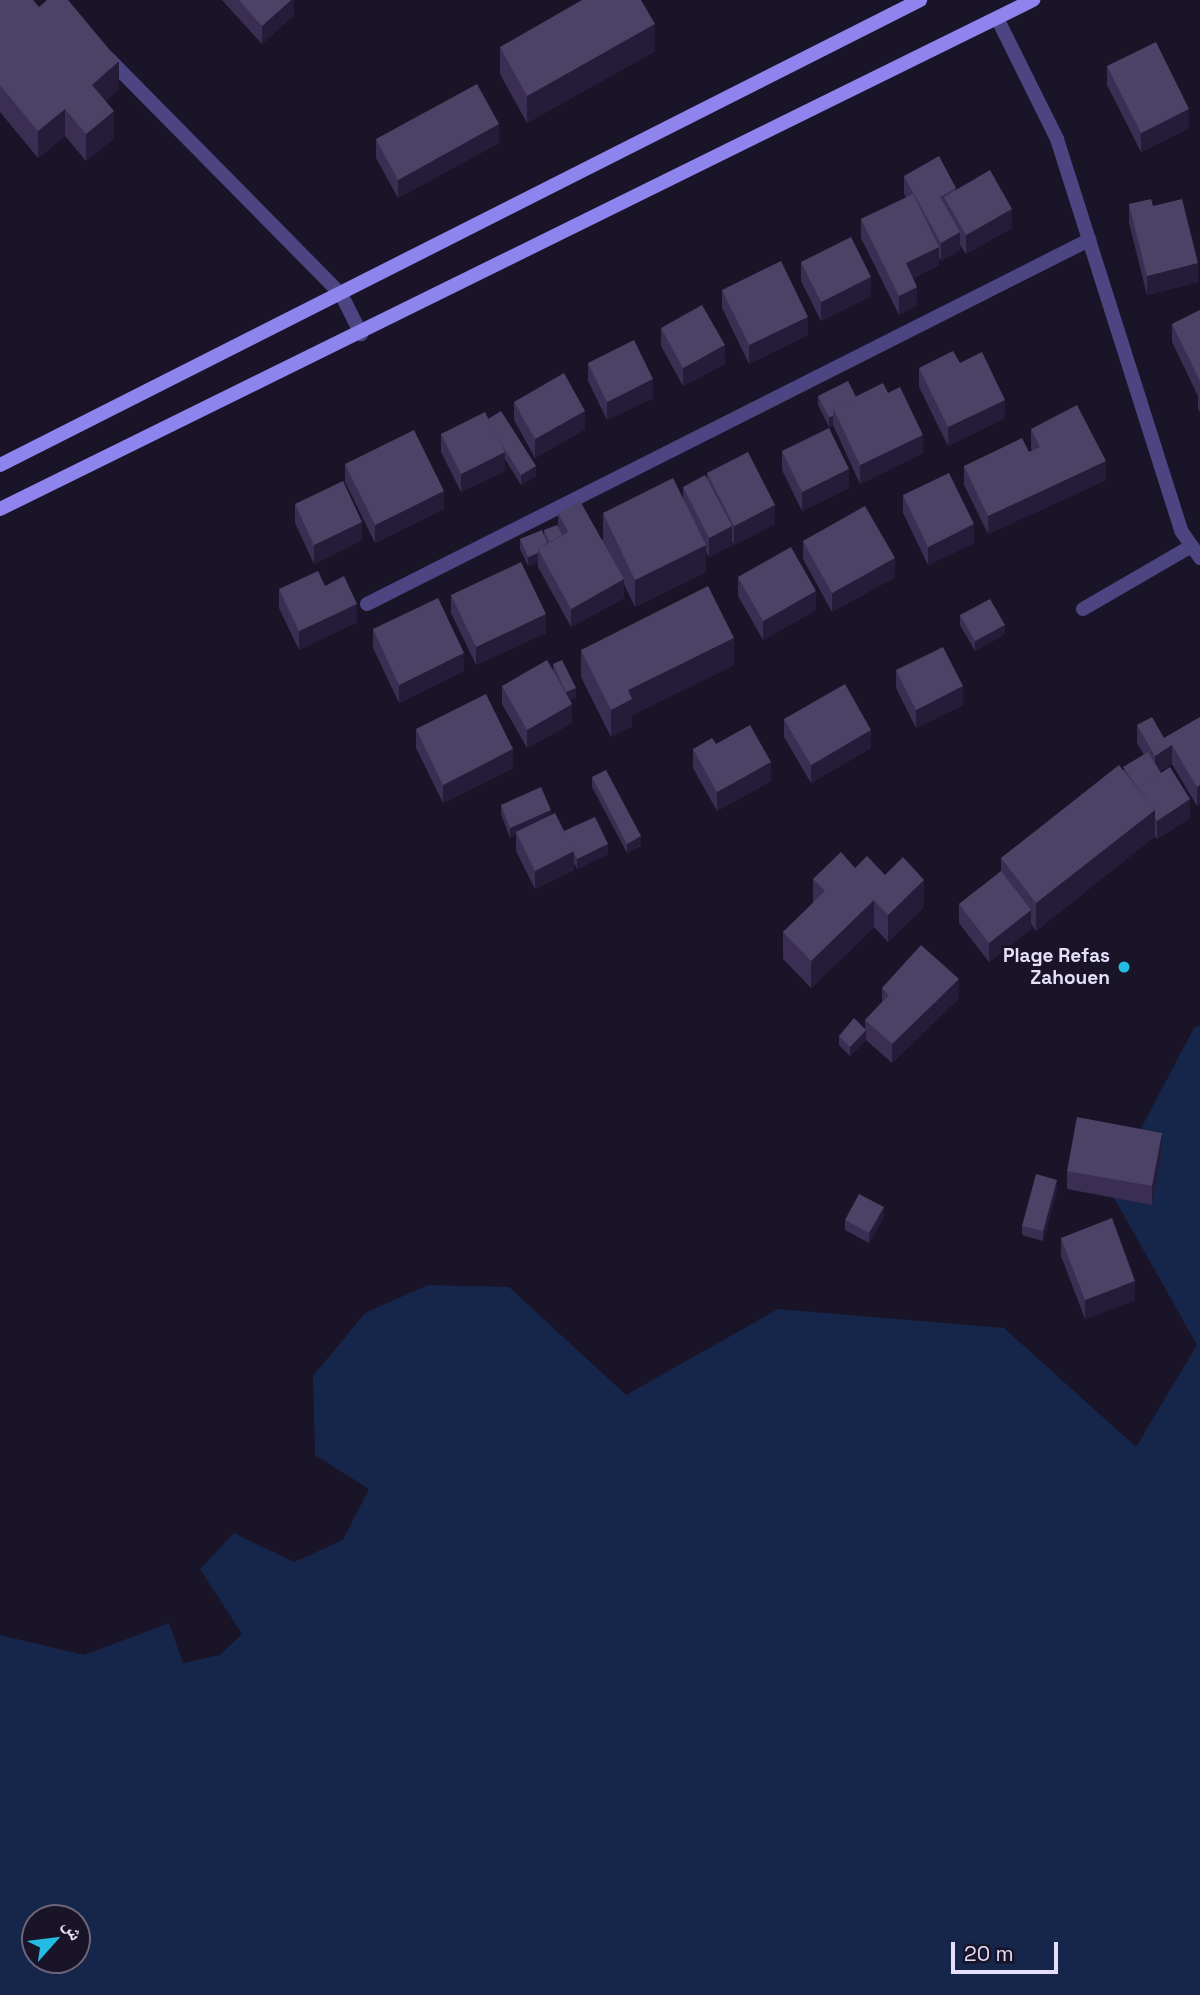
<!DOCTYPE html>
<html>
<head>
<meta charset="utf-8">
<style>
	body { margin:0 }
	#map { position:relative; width:1200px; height:1995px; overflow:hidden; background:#191428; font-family:"Space Grotesk","Noto Naskh Arabic",sans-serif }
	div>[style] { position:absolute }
	.water>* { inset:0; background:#16254a }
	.lane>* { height:14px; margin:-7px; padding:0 7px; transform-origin:7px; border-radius:7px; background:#4d4581 }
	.street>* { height:14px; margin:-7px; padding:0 7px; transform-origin:7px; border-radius:7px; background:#4d4581 }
	.secondary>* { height:14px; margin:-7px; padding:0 7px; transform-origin:7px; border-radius:7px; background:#8f83ee }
	.wall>* { inset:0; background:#3a2f53 }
	.shaded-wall>* { inset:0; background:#251c3a }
	.building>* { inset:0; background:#4c4265 }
	.dots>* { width:19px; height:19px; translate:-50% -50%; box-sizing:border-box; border:4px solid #191428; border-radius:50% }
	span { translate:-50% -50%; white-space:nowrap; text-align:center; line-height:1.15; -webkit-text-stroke:6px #191428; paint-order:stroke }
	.poi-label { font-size:19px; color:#e5dffb; font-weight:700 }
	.right { translate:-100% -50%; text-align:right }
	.north { position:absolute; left:21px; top:1904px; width:70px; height:70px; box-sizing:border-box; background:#191428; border:2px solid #6b657c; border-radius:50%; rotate:62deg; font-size:19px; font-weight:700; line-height:28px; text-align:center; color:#e5dffb }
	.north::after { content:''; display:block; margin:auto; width:24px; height:32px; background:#24bde2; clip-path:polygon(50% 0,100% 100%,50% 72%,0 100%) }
	.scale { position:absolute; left:951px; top:1942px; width:107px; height:32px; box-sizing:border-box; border:4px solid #e5dffb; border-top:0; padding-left:9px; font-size:21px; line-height:24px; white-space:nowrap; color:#e5dffb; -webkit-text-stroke:5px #191428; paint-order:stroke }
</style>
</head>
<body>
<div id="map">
	<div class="water">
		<div style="clip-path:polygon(evenodd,1200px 1025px,1200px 1995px,0 1995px,0 1635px,84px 1655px,169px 1623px,183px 1663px,220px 1655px,242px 1634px,200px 1569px,234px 1533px,294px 1562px,343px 1540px,369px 1489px,315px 1455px,313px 1376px,365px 1313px,428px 1285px,509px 1287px,626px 1395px,778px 1309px,1004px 1328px,1136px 1447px,1197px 1345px,1109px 1189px,1194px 1028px,1200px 1025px,35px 1918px,77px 1918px,77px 1960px,35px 1960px,35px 1918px)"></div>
	</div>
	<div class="lane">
		<div style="left:1083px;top:609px;width:124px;rotate:-30.1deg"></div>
	</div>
	<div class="street">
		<div style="left:997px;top:18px;width:135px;rotate:63.6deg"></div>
		<div style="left:1057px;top:139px;width:412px;rotate:72.4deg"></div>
		<div style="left:1182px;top:532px;width:32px;rotate:55deg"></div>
		<div style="left:108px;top:58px;width:332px;rotate:45.4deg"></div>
		<div style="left:341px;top:294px;width:45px;rotate:63.4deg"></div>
		<div style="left:367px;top:604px;width:809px;rotate:-26.76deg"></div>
	</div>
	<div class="secondary">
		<div style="left:0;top:465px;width:1031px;rotate:-26.81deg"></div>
		<div style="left:0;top:509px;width:1152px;rotate:-26.23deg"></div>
	</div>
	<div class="wall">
		<div style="clip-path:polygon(0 0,39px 7px,119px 89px,105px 101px,114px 138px,86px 161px,65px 136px,38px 158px,0 112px)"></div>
		<div style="clip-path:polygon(222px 0,294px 0,294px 15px,262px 44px)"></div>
		<div style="clip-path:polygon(500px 47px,655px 51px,527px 123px,500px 74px)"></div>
		<div style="clip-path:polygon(1107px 66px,1189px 128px,1141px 152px,1107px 85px)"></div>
		<div style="clip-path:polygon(376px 139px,499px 143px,398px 198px,376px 158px)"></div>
		<div style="clip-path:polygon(904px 176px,956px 189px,1012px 228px,966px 254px,960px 245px,960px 250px,941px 261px,939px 257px,939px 265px,913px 278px,917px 305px,899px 315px,861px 238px,861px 219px,906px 198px,904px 194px)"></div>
		<div style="clip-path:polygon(1129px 204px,1153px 206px,1198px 282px,1147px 295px,1129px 223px)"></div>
		<div style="clip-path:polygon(801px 262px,871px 296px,821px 321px,801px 281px)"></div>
		<div style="clip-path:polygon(722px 290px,808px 335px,749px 364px,722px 308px)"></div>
		<div style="clip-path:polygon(1200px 310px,1200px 413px,1198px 408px,1198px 396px,1172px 342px,1172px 324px)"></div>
		<div style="clip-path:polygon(661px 328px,725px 364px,683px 386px,661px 346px)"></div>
		<div style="clip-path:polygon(588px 363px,653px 398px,607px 420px,588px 381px)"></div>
		<div style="clip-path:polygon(960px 363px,1005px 418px,948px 446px,919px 387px,919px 368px)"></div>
		<div style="clip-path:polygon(818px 396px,856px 397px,923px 453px,860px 484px,833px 425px,829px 427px,818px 405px)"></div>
		<div style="clip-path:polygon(514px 402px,585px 429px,535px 458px,514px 420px)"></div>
		<div style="clip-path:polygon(488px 419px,536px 476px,521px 485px,505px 459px,505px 471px,461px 492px,441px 452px,441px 434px)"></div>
		<div style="clip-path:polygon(1031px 429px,1106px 480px,988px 534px,964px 485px,964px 466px,1029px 452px,1032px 450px,1031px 448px)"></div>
		<div style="clip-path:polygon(782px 451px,849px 488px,802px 511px,782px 470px)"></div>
		<div style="clip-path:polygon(345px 464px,444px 509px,375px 543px,345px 482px)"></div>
		<div style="clip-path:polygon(707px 473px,775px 524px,734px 545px,732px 541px,732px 545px,709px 557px,706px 551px,706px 572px,635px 607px,624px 584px,624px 598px,571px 627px,538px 567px,538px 562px,528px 566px,520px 549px,520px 539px,544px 537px,544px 530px,558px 526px,558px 513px,603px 540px,603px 513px,683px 498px,683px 487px,707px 478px)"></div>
		<div style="clip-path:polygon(903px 495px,974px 543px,928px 565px,903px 513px)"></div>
		<div style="clip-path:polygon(295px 504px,362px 540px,314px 564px,295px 523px)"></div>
		<div style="clip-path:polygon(803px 541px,895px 577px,832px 612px,803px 559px)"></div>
		<div style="clip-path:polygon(738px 577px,816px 610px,763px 640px,738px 596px)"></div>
		<div style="clip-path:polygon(325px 586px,357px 622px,299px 650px,279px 608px,279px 589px)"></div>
		<div style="clip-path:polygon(451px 595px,546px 633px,476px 665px,451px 613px)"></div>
		<div style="clip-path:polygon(960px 615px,1005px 634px,975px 651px,960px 625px)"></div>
		<div style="clip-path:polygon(373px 629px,464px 671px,399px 703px,373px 648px)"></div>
		<div style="clip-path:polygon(581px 650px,734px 665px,632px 715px,632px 726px,611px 737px,581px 677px)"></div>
		<div style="clip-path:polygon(553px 664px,576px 697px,570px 700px,572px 723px,527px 748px,502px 704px,502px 686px,553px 670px)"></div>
		<div style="clip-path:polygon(896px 670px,963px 705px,916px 728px,896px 688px)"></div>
		<div style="clip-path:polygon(1200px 717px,1197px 806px,1172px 764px,1160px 771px,1190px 818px,1157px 839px,1155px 836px,1036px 931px,1031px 924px,1031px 929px,989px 962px,959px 923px,959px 904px,1001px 872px,1001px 858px,1144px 755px,1137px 743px,1137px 725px,1164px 738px)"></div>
		<div style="clip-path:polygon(784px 719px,871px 748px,811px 783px,784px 737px)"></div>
		<div style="clip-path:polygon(416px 729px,513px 768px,443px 803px,416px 748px)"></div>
		<div style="clip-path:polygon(716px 744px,771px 781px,717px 811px,693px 768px,693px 749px)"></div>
		<div style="clip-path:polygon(592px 777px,641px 846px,627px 853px,592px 787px)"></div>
		<div style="clip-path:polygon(501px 805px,551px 815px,564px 831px,608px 854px,577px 869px,574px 863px,574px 870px,535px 889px,516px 851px,516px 835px,510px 838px,501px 814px)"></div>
		<div style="clip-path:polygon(855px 868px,885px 875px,924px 907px,888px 942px,874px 927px,811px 988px,783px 959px,783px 932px,813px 904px,813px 879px)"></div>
		<div style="clip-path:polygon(882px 988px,959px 998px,892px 1063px,866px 1040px,850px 1056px,839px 1045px,839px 1036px,865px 1030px,865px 1020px,882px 1002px)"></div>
		<div style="clip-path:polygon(1162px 1151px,1152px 1205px,1067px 1189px,1067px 1171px)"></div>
		<div style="clip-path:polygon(1057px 1190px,1043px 1241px,1022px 1235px,1022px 1226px)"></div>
		<div style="clip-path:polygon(884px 1217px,869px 1243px,845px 1230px,845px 1220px)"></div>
		<div style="clip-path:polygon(1061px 1238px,1135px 1300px,1085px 1319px,1061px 1256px)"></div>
	</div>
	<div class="shaded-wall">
		<div style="clip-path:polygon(291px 0,294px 0,294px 15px,262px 44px,262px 26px)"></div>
		<div style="clip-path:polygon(655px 24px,655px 51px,527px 123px,527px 96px)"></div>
		<div style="clip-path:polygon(119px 61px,119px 89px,92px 112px,92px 85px)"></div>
		<div style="clip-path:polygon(65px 109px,65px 136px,38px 158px,38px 131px)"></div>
		<div style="clip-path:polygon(1189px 109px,1189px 128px,1141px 152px,1141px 133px)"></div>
		<div style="clip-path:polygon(114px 111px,114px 138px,86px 161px,86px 134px)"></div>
		<div style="clip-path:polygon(499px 124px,499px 143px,398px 198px,398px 180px)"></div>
		<div style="clip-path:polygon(1012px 209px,1012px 228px,966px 254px,966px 235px)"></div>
		<div style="clip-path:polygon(960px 232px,960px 250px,941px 261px,941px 243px)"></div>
		<div style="clip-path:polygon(939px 247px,939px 265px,906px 281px,906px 263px)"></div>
		<div style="clip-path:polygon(1198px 263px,1198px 282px,1147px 295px,1147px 276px)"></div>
		<div style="clip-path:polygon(871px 277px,871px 296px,821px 321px,821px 302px)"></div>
		<div style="clip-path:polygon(917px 287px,917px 305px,899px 315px,899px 296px)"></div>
		<div style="clip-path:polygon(808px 317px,808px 335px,749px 364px,749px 345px)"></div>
		<div style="clip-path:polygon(725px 345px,725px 364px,683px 386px,683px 368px)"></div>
		<div style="clip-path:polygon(653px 379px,653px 398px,607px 420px,607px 402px)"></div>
		<div style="clip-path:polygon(1005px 400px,1005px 418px,948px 446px,948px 427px)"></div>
		<div style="clip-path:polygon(585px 411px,585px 429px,535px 458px,535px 439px)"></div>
		<div style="clip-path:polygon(833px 416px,833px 425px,829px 427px,829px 417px)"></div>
		<div style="clip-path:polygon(923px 435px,923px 453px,860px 484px,860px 465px)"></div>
		<div style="clip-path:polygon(505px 452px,505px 471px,461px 492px,461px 474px)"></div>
		<div style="clip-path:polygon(1106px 461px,1106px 480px,988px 534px,988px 516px)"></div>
		<div style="clip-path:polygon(536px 466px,536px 476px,521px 485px,521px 475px)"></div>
		<div style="clip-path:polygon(849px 469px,849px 488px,802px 511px,802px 492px)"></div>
		<div style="clip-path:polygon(444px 491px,444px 509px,375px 543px,375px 525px)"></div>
		<div style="clip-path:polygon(775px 505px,775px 524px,734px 545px,734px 526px)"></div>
		<div style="clip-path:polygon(362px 522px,362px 540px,314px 564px,314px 545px)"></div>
		<div style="clip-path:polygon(974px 524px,974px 543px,928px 565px,928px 547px)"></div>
		<div style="clip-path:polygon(732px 526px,732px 545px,709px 557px,709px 538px)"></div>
		<div style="clip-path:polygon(706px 545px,706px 572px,635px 607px,635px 580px)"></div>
		<div style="clip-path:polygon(538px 553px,538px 562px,528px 566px,528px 557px)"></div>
		<div style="clip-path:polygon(895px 558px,895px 577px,832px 612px,832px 593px)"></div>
		<div style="clip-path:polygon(624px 579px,624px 598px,571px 627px,571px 609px)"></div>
		<div style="clip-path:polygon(816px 591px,816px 610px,763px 640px,763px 621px)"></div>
		<div style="clip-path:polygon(357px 604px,357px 622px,299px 650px,299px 631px)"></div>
		<div style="clip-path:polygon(546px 614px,546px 633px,476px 665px,476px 647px)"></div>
		<div style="clip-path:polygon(1005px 625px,1005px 634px,975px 651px,975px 641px)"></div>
		<div style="clip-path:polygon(734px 638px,734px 665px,632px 715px,632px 726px,611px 737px,611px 710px,628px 690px)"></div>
		<div style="clip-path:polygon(464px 653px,464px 671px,399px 703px,399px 685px)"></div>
		<div style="clip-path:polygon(963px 686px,963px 705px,916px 728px,916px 710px)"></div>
		<div style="clip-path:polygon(576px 688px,576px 697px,566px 702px,566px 692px)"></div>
		<div style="clip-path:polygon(572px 704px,572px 723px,527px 748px,527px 730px)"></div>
		<div style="clip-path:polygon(871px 730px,871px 748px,811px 783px,811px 765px)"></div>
		<div style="clip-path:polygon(1172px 745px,1172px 764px,1155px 774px,1155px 756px)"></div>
		<div style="clip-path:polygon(513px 749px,513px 768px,443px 803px,443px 785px)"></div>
		<div style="clip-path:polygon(771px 762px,771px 781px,717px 811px,717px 792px)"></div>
		<div style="clip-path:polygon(1200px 785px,1200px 804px,1197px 806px,1197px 787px)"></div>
		<div style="clip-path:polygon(1190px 799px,1190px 818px,1157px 839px,1157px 821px)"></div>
		<div style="clip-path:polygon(551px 810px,551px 820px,516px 832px,516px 835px,510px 838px,510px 828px)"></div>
		<div style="clip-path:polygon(1155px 810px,1155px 837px,1036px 931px,1036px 903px)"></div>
		<div style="clip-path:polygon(641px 836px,641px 846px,627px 853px,627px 844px)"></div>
		<div style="clip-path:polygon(608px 844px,608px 854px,577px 869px,577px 859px)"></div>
		<div style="clip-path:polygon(574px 851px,574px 870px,535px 889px,535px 871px)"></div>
		<div style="clip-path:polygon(924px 880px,924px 907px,888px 942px,888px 915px)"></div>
		<div style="clip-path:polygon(874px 900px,874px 927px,811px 988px,811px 961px)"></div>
		<div style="clip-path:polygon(1031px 910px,1031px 929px,989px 962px,989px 943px)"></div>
		<div style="clip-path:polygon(959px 979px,959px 998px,892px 1063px,892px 1044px)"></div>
		<div style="clip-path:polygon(866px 1030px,866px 1040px,850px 1056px,850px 1047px)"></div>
		<div style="clip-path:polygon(1162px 1133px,1162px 1151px,1152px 1205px,1152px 1186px)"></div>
		<div style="clip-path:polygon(1057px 1180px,1057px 1190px,1043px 1241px,1043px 1231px)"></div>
		<div style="clip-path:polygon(884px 1207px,884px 1217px,869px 1243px,869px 1233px)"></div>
		<div style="clip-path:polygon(1135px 1281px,1135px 1300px,1085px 1319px,1085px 1300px)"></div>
	</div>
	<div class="building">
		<div style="clip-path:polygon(0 0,33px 0,39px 7px,47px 0,68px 0,119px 61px,92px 85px,114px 111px,86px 134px,65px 109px,38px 131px,0 85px)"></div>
		<div style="clip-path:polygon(239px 0,291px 0,262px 26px)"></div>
		<div style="clip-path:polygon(582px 0,641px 0,655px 24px,527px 96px,500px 47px)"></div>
		<div style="clip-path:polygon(1156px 42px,1189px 109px,1141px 133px,1107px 66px)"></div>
		<div style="clip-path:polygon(477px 84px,499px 124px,398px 180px,376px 139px)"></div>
		<div style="clip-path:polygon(939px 156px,956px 188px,940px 197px,960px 232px,941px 243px,904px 176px)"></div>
		<div style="clip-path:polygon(990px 170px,1012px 209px,966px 235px,944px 197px)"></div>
		<div style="clip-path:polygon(913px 194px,939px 247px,906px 263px,917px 287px,899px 296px,861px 219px)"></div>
		<div style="clip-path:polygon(1151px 199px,1153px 206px,1182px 199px,1198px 263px,1147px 276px,1129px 204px)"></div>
		<div style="clip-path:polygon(851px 237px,871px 277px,821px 302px,801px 262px)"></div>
		<div style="clip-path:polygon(781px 261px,808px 317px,749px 345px,722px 290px)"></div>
		<div style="clip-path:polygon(702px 305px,725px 345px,683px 368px,661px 328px)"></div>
		<div style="clip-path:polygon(1200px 310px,1200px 381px,1172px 324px)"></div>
		<div style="clip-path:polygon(634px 340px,653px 379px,607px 402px,588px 363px)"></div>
		<div style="clip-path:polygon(953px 351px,960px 363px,982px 352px,1005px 400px,948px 427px,919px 368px)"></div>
		<div style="clip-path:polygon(564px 373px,585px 411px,535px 439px,514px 402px)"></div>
		<div style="clip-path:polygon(848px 381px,856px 397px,833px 408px,833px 416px,829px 417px,818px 396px)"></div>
		<div style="clip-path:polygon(883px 383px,888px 393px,900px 387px,923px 435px,860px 465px,833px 408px)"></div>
		<div style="clip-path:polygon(1077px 405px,1106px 461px,988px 516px,964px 466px,1022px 438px,1029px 452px,1040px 447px,1031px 429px)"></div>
		<div style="clip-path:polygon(501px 411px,536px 466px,521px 475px,499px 440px,488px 419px)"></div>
		<div style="clip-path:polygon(485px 412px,505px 452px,461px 474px,441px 434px)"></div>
		<div style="clip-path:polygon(829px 428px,849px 469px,802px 492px,782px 451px)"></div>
		<div style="clip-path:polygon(414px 430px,444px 491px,375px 525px,345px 464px)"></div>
		<div style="clip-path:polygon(748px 452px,775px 505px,734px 526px,707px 473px)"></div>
		<div style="clip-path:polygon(949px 473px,974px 524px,928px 547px,903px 495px)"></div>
		<div style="clip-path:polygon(705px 475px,732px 526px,709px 538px,683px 487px)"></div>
		<div style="clip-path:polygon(673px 478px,706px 545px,635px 580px,603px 513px)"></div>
		<div style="clip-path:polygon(343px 481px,362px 522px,314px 545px,295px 504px)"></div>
		<div style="clip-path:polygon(580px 501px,624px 579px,571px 609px,538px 549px,568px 532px,558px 513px)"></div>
		<div style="clip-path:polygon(865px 506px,895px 558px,832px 593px,803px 541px)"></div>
		<div style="clip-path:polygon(557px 525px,562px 535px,549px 542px,544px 530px)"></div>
		<div style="clip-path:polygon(542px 530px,547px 543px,538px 549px,538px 553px,528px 557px,520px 539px)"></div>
		<div style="clip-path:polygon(791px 547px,816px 591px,763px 621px,738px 577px)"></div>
		<div style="clip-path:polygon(521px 562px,546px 614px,476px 647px,451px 595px)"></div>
		<div style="clip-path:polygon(318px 571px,325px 586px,344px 576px,357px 604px,299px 631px,279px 589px)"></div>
		<div style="clip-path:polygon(708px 586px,734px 638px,628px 690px,632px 699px,611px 710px,581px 650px)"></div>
		<div style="clip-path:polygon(438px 598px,464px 653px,399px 685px,373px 629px)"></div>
		<div style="clip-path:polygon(990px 599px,1005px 625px,975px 641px,960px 615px)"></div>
		<div style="clip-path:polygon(943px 647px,963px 686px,916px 710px,896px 670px)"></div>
		<div style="clip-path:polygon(547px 660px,572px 704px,527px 730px,502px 686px)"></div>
		<div style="clip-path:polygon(562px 660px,576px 688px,566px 692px,553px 664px)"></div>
		<div style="clip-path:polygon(845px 684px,871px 730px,811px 765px,784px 719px)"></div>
		<div style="clip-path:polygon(486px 694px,513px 749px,443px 785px,416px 729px)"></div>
		<div style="clip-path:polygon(1152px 717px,1164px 738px,1200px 717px,1200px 785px,1197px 787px,1172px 745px,1155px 756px,1137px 725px)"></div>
		<div style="clip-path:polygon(750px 725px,771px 762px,717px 792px,693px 749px,712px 738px,716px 744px)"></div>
		<div style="clip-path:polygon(1148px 752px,1161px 773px,1138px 788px,1123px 767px)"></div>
		<div style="clip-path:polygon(1119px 765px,1155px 810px,1036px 903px,1001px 858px)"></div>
		<div style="clip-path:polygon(1170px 767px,1190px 799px,1157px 821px,1155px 818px,1155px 810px,1138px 788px)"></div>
		<div style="clip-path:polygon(606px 770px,641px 836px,627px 844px,592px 777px)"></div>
		<div style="clip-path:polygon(541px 787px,551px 810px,510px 828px,501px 805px)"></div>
		<div style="clip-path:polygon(555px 813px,574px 851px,535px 871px,516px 832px)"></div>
		<div style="clip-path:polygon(595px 817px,608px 844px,577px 859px,564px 831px)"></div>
		<div style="clip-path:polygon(841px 852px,855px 868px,867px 856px,885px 875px,903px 857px,924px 880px,888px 915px,874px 900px,811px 961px,783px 932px,825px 891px,813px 879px)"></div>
		<div style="clip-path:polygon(1001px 871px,1031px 910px,989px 943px,959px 904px)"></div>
		<div style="clip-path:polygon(921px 945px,959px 979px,892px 1044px,865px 1020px,889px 995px,882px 988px)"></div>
		<div style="clip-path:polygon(854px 1018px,866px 1030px,850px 1047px,839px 1036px)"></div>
		<div style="clip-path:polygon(1077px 1117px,1162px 1133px,1152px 1186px,1067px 1171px)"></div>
		<div style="clip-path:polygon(1036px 1174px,1057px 1180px,1043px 1231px,1022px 1226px)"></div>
		<div style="clip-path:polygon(859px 1194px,884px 1207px,869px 1233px,845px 1220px)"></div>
		<div style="clip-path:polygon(1112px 1218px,1135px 1281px,1085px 1300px,1061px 1238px)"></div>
	</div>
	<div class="dots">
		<div style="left:1124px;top:967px;background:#24bde2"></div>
	</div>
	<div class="poi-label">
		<span class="right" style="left:1110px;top:967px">Plage Refas<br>Zahouen</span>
	</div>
	<div class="north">ش</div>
	<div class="scale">20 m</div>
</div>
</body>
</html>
